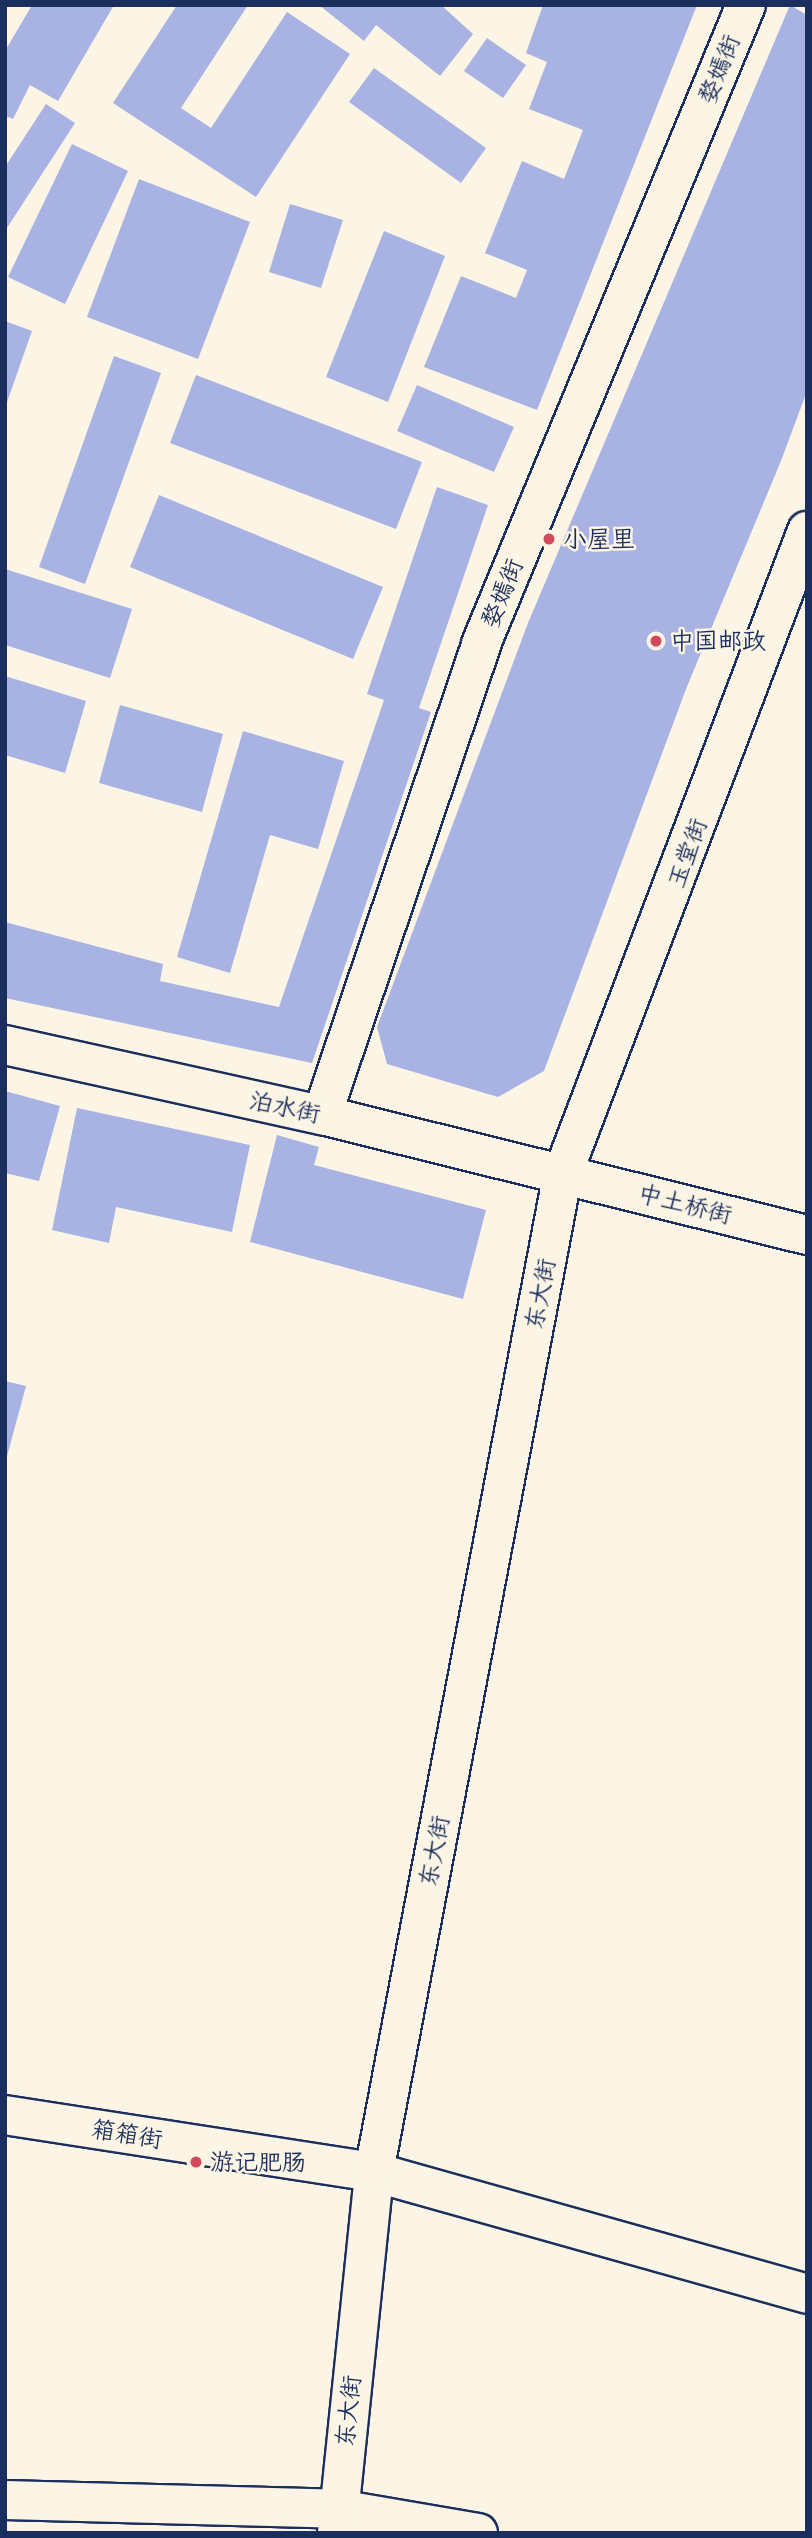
<!DOCTYPE html>
<html>
<head>
<meta charset="utf-8">
<style>
	body { margin:0 }
	#map { position:relative; width:812px; height:2538px; overflow:hidden; background:#fcf5e5; font-family:"Patrick Hand","LXGW WenKai TC",sans-serif }
	div>[style] { position:absolute }
	.building>* { inset:0; background:#a8b3e3 }
	.roads { filter:drop-shadow(2px 0 #1b2f5e) drop-shadow(-2px 0 #1b2f5e) drop-shadow(0 2px #1b2f5e) drop-shadow(0 -2px #1b2f5e) }
	.minor>* { height:38px; margin:-19px; padding:0 19px; transform-origin:19px; border-radius:19px; background:#fcf5e5 }
	.tertiary>* { height:38px; margin:-19px; padding:0 19px; transform-origin:19px; border-radius:19px; background:#fcf5e5 }
	.secondary>* { height:38px; margin:-19px; padding:0 19px; transform-origin:19px; border-radius:19px; background:#fcf5e5 }
	.primary>* { height:38px; margin:-19px; padding:0 19px; transform-origin:19px; border-radius:19px; background:#fcf5e5 }
	.dots>* { width:19px; height:19px; translate:-50% -50%; box-sizing:border-box; border:4px solid #fcf5e5; border-radius:50% }
	span { translate:-50% -50%; white-space:nowrap; text-align:center; line-height:1.15; -webkit-text-stroke:5px #fcf5e5; paint-order:stroke }
	.street-label { font-size:24px; color:#1b2f5e }
	.poi-label { font-size:24px; color:#1b2f5e }
	.left { translate:0 -50%; text-align:left }
	.frame { position:absolute; inset:0; border:7px solid #1b2f5e; pointer-events:none }
</style>
</head>
<body>
<div id="map">
	<div class="building">
		<div style="clip-path:polygon(32px 5px,114px 5px,58px 101px,30px 85px,13px 119px,5px 116px,5px 51px)"></div>
		<div style="clip-path:polygon(177px 5px,248px 5px,181px 108px,211px 128px,287px 12px,350px 54px,256px 197px,113px 103px)"></div>
		<div style="clip-path:polygon(319px 5px,441px 5px,473px 34px,440px 76px,376px 25px,364px 41px)"></div>
		<div style="clip-path:polygon(543px 5px,697px 5px,537px 410px,424px 367px,461px 276px,516px 298px,527px 270px,485px 253px,522px 161px,564px 179px,583px 130px,529px 109px,547px 62px,526px 53px)"></div>
		<div style="clip-path:polygon(790px 5px,807px 15px,807px 391px,781px 461px,686px 689px,544px 1071px,498px 1097px,387px 1064px,377px 1027px,528px 623px)"></div>
		<div style="clip-path:polygon(487px 38px,526px 65px,503px 98px,464px 71px)"></div>
		<div style="clip-path:polygon(374px 68px,486px 148px,461px 183px,349px 102px)"></div>
		<div style="clip-path:polygon(46px 104px,75px 123px,5px 231px,5px 167px)"></div>
		<div style="clip-path:polygon(72px 144px,128px 171px,65px 304px,8px 277px)"></div>
		<div style="clip-path:polygon(139px 179px,250px 222px,198px 359px,87px 317px)"></div>
		<div style="clip-path:polygon(290px 204px,343px 220px,321px 288px,269px 272px)"></div>
		<div style="clip-path:polygon(384px 231px,445px 256px,388px 402px,326px 377px)"></div>
		<div style="clip-path:polygon(5px 321px,32px 331px,6px 405px,5px 405px)"></div>
		<div style="clip-path:polygon(114px 356px,161px 373px,85px 584px,39px 567px)"></div>
		<div style="clip-path:polygon(196px 375px,422px 462px,396px 529px,170px 443px)"></div>
		<div style="clip-path:polygon(417px 385px,514px 427px,494px 472px,397px 431px)"></div>
		<div style="clip-path:polygon(437px 487px,488px 505px,419px 708px,431px 712px,312px 1063px,5px 998px,5px 922px,163px 964px,160px 981px,279px 1007px,384px 700px,367px 694px)"></div>
		<div style="clip-path:polygon(159px 495px,383px 587px,353px 659px,130px 567px)"></div>
		<div style="clip-path:polygon(5px 569px,132px 609px,110px 678px,5px 645px)"></div>
		<div style="clip-path:polygon(5px 676px,86px 701px,65px 773px,5px 755px)"></div>
		<div style="clip-path:polygon(120px 705px,223px 734px,202px 812px,99px 783px)"></div>
		<div style="clip-path:polygon(243px 731px,344px 761px,318px 849px,270px 835px,230px 973px,177px 957px)"></div>
		<div style="clip-path:polygon(5px 1091px,60px 1106px,39px 1181px,5px 1173px)"></div>
		<div style="clip-path:polygon(77px 1108px,250px 1145px,232px 1232px,116px 1207px,109px 1243px,52px 1230px)"></div>
		<div style="clip-path:polygon(277px 1135px,319px 1147px,314px 1165px,486px 1210px,463px 1299px,250px 1242px)"></div>
		<div style="clip-path:polygon(5px 1381px,26px 1386px,6px 1460px,5px 1460px)"></div>
	</div>
	<div class="roads">
		<div class="minor">
			<div style="left:322px;top:1115px;width:497px;rotate:-71.3deg"></div>
			<div style="left:481px;top:644px;width:692px;rotate:-67.48deg"></div>
			<div style="left:5px;top:2115px;width:373px;rotate:8.8deg"></div>
			<div style="left:374px;top:2172px;width:450px;rotate:15.7deg"></div>
			<div style="left:5px;top:2500px;width:333px;rotate:1.5deg"></div>
			<div style="left:338px;top:2509px;width:142px;rotate:9.7deg"></div>
		</div>
		<div class="tertiary">
			<div style="left:337px;top:2533px;width:363px;rotate:-84.1deg"></div>
			<div style="left:374px;top:2172px;width:1017px;rotate:-79.29deg"></div>
		</div>
		<div class="secondary">
			<div style="left:563px;top:1173px;width:687px;rotate:-69.19deg"></div>
		</div>
		<div class="primary">
			<div style="left:5px;top:1045px;width:325px;rotate:12.5deg"></div>
			<div style="left:322px;top:1115px;width:500px;rotate:13.9deg"></div>
		</div>
	</div>
	<div class="dots">
		<div style="left:549px;top:539px;background:#d1495b"></div>
		<div style="left:656px;top:641px;background:#d1495b"></div>
		<div style="left:196px;top:2162px;background:#d1495b"></div>
	</div>
	<div class="street-label">
		<span style="left:719px;top:69px;rotate:-68deg">婺嫣街</span>
		<span style="left:502px;top:593px;rotate:-68deg">婺嫣街</span>
		<span style="left:687px;top:853px;rotate:-70deg">玉堂街</span>
		<span style="left:285px;top:1107px;rotate:12deg">泊水街</span>
		<span style="left:685px;top:1204px;rotate:14deg">中土桥街</span>
		<span style="left:540px;top:1294px;rotate:-79deg">东大街</span>
		<span style="left:434px;top:1851px;rotate:-79deg">东大街</span>
		<span style="left:127px;top:2134px;rotate:9deg">箱箱街</span>
		<span style="left:348px;top:2411px;rotate:-84deg">东大街</span>
	</div>
	<div class="poi-label">
		<span class="left" style="left:563px;top:539px">小屋里</span>
		<span class="left" style="left:670px;top:641px">中国邮政</span>
		<span class="left" style="left:210px;top:2162px">游记肥肠</span>
	</div>
	<div class="frame"></div>
</div>
</body>
</html>
